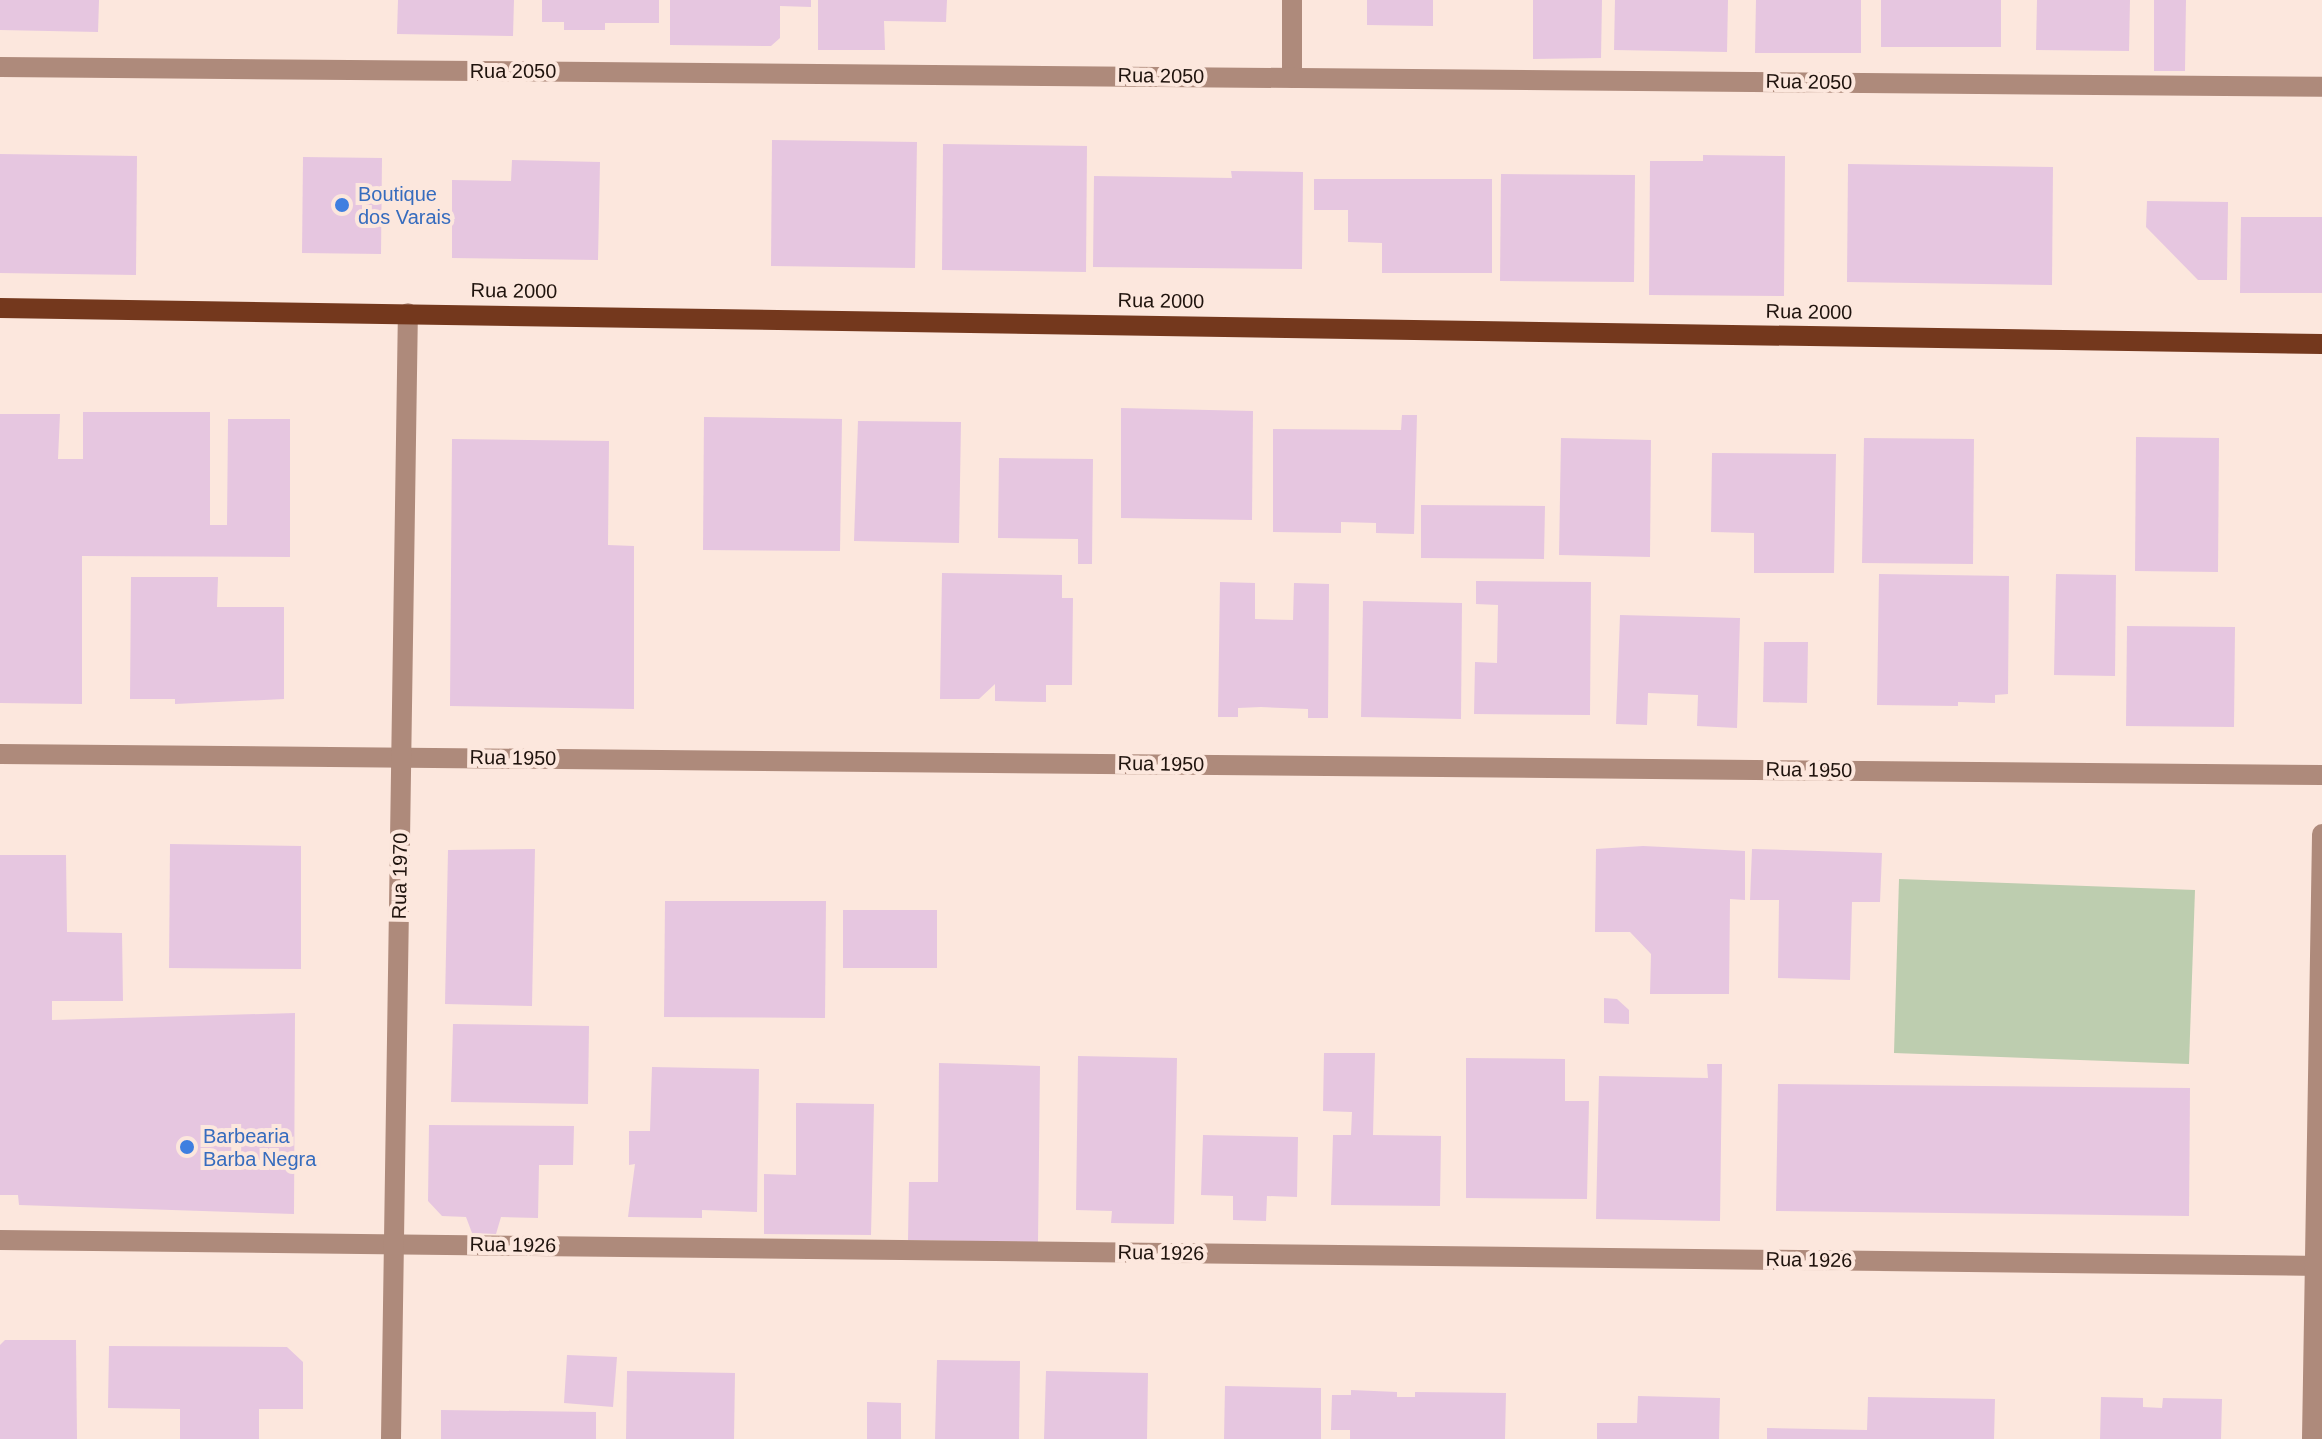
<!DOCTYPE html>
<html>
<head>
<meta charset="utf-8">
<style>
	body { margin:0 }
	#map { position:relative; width:2322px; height:1439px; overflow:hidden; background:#fce7dd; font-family:Arial,sans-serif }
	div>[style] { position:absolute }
	.green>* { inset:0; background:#bdcdaf }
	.building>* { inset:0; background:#e6c6e0 }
	.minor>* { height:20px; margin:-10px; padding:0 10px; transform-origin:10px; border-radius:10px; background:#ae8a7b }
	.major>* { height:20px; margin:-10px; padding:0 10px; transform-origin:10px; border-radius:10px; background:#74381d }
	.dots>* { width:22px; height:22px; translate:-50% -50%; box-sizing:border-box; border:4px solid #fce7dd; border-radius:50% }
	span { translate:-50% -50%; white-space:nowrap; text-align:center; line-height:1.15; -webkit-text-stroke:8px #fce7dd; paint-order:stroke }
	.street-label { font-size:20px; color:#1f130d }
	.shop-label { font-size:20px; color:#366cbe }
	.left { translate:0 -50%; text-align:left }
</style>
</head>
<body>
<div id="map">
	<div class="green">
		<div style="clip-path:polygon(1899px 879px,2195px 890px,2189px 1064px,1894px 1053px)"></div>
	</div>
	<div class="building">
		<div style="clip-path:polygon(0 0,99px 0,98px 32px,0 30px)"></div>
		<div style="clip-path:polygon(398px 0,514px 0,513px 36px,397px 34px)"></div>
		<div style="clip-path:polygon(542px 0,659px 0,659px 23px,605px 23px,605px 30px,564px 30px,564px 22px,542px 22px)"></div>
		<div style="clip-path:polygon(670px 0,811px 0,811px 7px,780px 6px,780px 38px,771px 46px,670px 45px)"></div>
		<div style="clip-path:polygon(818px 0,947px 0,946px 22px,884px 21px,885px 50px,818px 50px)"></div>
		<div style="clip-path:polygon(1367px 0,1433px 0,1433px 26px,1367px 25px)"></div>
		<div style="clip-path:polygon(1533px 0,1602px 0,1601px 58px,1533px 59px)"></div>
		<div style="clip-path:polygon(1615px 0,1728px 0,1727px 52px,1614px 50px)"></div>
		<div style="clip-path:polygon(1756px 0,1861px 0,1861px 53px,1755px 53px)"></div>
		<div style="clip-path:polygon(1881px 0,2001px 0,2001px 47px,1881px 47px)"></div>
		<div style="clip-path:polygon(2037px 0,2130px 0,2129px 51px,2036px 50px)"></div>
		<div style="clip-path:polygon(2154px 0,2186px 0,2185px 71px,2154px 71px)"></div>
		<div style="clip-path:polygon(772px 140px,917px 142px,915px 268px,771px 266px)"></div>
		<div style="clip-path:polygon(943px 144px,1087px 146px,1086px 272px,942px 270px)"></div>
		<div style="clip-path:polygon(0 154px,137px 156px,136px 275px,0 273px)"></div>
		<div style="clip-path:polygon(1703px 155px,1785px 156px,1784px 296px,1649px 295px,1650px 161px,1703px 161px)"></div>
		<div style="clip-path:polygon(303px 157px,382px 158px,381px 254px,302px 253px)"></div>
		<div style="clip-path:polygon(512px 160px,600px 162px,598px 260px,452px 258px,452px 180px,511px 181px)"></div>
		<div style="clip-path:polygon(1848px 164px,2053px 167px,2052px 285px,1847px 282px)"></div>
		<div style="clip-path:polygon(1231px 171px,1303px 172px,1302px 269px,1093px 267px,1094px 176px,1232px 178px)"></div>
		<div style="clip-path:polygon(1501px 174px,1635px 175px,1634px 282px,1500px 281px)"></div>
		<div style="clip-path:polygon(1314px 179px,1492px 179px,1492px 273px,1382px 273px,1382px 243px,1348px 242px,1348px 210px,1314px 210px)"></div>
		<div style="clip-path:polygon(2147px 201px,2228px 202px,2227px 280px,2198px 280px,2146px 227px)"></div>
		<div style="clip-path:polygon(2241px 217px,2322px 217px,2322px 293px,2240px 293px)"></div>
		<div style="clip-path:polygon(1121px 408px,1253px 411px,1252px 520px,1121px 518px)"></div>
		<div style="clip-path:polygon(83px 412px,210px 412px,210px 525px,227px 525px,228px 419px,290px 419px,290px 557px,82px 556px,82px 704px,0 703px,0 414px,60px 414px,58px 459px,83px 459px)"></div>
		<div style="clip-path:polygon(1402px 415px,1417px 415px,1414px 534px,1376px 533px,1376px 523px,1341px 522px,1341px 533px,1273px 532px,1273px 429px,1401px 430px)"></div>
		<div style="clip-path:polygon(704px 417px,842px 419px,840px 551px,703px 550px)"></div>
		<div style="clip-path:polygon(858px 421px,961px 422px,959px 543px,854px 541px)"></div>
		<div style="clip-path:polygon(2136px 437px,2219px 438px,2218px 572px,2135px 571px)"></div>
		<div style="clip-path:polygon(1561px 438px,1651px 440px,1650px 557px,1559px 555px)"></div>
		<div style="clip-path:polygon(1864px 438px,1974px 439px,1973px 564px,1862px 563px)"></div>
		<div style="clip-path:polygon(452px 439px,609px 441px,608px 545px,634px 546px,634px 709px,450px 706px)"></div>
		<div style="clip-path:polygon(1712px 453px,1836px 454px,1834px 573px,1754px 573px,1754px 533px,1711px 532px)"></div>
		<div style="clip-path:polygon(999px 458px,1093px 459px,1092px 564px,1078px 564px,1078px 539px,998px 538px)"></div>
		<div style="clip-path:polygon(1421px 505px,1545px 506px,1544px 559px,1421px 558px)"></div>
		<div style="clip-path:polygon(942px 573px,1062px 575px,1062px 598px,1073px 598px,1072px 685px,1046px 685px,1046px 702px,995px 701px,995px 684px,979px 699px,940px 699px)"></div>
		<div style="clip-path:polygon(1879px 574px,2009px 576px,2008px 694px,1995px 695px,1995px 703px,1958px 702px,1958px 706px,1877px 705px)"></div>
		<div style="clip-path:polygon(2056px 574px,2116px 575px,2115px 676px,2054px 675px)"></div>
		<div style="clip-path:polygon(131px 577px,218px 577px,217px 607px,284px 607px,284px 699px,175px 704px,175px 699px,130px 699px)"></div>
		<div style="clip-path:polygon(1476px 581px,1591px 582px,1590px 715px,1474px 714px,1475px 662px,1497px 663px,1498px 605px,1476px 604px)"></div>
		<div style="clip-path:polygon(1220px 582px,1255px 583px,1255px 619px,1293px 620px,1294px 583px,1329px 584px,1328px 718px,1308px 718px,1308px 709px,1261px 707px,1238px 708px,1238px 717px,1218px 717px)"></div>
		<div style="clip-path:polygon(1363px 601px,1462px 603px,1461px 719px,1361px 717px)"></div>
		<div style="clip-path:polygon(1620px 615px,1740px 618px,1737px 728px,1697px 726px,1698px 695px,1648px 693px,1647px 725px,1616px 724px)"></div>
		<div style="clip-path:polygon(2127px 626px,2235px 627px,2234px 727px,2126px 726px)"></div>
		<div style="clip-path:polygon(1764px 642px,1808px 642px,1807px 703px,1763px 702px)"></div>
		<div style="clip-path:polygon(170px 844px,301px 846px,301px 969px,169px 968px)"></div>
		<div style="clip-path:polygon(1643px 846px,1745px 851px,1745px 900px,1730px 899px,1729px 994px,1650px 994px,1651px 954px,1630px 932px,1595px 932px,1596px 849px)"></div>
		<div style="clip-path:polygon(535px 849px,532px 1006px,445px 1004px,448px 850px)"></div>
		<div style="clip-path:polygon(1752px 849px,1882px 853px,1880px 902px,1852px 902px,1850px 980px,1778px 978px,1779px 900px,1750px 900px)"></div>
		<div style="clip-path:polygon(0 855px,66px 855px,67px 932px,122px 933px,123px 1001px,52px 1001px,52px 1020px,295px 1013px,294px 1214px,19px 1205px,18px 1195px,0 1195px)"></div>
		<div style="clip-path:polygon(665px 901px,826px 901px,825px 1018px,664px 1017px)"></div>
		<div style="clip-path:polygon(843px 910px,937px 910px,937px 968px,843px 968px)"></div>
		<div style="clip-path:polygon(1604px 998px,1617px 999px,1629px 1010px,1629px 1024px,1604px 1023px)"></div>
		<div style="clip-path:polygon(453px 1024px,589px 1026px,588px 1104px,451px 1102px)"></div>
		<div style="clip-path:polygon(1324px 1053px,1375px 1053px,1373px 1135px,1441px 1136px,1440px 1206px,1331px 1205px,1333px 1135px,1351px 1135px,1352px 1112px,1323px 1111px)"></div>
		<div style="clip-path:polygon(1078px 1056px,1177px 1058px,1174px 1224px,1111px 1223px,1112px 1211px,1076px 1210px)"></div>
		<div style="clip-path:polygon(1466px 1058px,1565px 1059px,1565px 1101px,1589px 1101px,1587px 1199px,1466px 1198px)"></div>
		<div style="clip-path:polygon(939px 1063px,1040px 1066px,1038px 1242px,908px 1240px,909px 1182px,938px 1182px)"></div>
		<div style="clip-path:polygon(1707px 1064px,1722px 1064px,1720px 1221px,1596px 1219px,1599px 1076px,1708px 1078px)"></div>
		<div style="clip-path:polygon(652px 1067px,759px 1069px,757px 1212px,702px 1210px,702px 1218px,628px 1217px,635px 1164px,629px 1165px,629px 1131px,650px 1131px)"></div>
		<div style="clip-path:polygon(1778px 1084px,2190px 1088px,2189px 1216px,1776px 1211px)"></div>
		<div style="clip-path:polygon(796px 1103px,874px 1104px,871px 1235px,764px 1234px,764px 1174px,796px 1175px)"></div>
		<div style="clip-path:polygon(429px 1125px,574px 1126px,573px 1165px,539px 1165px,538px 1218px,501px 1217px,496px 1234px,472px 1233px,466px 1217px,442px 1216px,428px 1201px)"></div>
		<div style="clip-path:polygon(1203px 1135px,1298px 1137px,1297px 1197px,1267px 1196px,1266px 1221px,1233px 1220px,1233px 1196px,1201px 1195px)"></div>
		<div style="clip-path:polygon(5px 1340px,76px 1340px,77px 1439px,0 1439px,0 1345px)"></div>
		<div style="clip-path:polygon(109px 1346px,287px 1347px,303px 1362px,303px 1409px,259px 1409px,259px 1439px,180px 1439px,180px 1409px,108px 1408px)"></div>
		<div style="clip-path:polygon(567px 1355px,617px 1357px,613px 1407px,564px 1403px)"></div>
		<div style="clip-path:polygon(937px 1360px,1020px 1361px,1019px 1439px,935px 1439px)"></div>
		<div style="clip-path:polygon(627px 1371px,735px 1373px,734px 1439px,626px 1439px)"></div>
		<div style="clip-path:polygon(1046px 1371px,1148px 1373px,1147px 1439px,1044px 1439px)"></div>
		<div style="clip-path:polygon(1225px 1386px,1321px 1388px,1321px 1439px,1224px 1439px)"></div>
		<div style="clip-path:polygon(1351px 1390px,1397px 1392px,1397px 1397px,1415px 1397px,1415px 1392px,1506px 1393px,1505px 1439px,1350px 1439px,1350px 1430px,1331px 1430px,1332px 1395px,1351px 1395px)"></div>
		<div style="clip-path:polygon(1638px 1396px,1720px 1398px,1719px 1439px,1597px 1439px,1597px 1423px,1637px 1423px)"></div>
		<div style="clip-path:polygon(1868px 1397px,1995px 1399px,1994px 1439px,1767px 1439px,1767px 1428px,1867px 1430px)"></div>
		<div style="clip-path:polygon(2101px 1397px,2143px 1398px,2143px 1407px,2162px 1408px,2163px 1398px,2222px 1399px,2221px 1439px,2100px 1439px)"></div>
		<div style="clip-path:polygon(867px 1402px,901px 1403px,901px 1439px,867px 1439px)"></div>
		<div style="clip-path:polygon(441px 1410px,596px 1412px,596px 1439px,441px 1439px)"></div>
	</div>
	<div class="minor">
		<div style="left:1292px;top:0;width:78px;rotate:90deg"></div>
		<div style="left:0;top:67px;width:2322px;rotate:0.49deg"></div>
		<div style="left:0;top:754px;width:2322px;rotate:0.52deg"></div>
		<div style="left:0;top:1240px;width:2322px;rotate:0.64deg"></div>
		<div style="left:391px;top:1439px;width:1126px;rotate:-89.14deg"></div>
		<div style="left:2312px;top:1439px;width:605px;rotate:-89.05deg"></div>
	</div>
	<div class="major">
		<div style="left:0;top:308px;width:2322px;rotate:0.89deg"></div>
	</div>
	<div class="dots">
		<div style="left:342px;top:205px;background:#3f7fe0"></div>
		<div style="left:187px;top:1147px;background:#3f7fe0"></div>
	</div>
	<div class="street-label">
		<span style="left:513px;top:71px">Rua 2050</span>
		<span style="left:1161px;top:76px;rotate:1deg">Rua 2050</span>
		<span style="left:1809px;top:82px;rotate:1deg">Rua 2050</span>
		<span style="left:514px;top:291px;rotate:1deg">Rua 2000</span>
		<span style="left:1161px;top:301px;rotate:1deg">Rua 2000</span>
		<span style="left:1809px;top:312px;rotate:1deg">Rua 2000</span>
		<span style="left:513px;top:758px;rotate:1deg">Rua 1950</span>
		<span style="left:1161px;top:764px;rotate:1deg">Rua 1950</span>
		<span style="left:1809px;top:770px;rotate:1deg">Rua 1950</span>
		<span style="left:400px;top:876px;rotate:-89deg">Rua 1970</span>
		<span style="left:513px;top:1245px;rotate:1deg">Rua 1926</span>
		<span style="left:1161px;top:1253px;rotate:1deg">Rua 1926</span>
		<span style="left:1809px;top:1260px;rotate:1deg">Rua 1926</span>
	</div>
	<div class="shop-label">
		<span class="left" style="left:358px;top:206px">Boutique<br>dos Varais</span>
		<span class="left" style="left:203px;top:1148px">Barbearia<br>Barba Negra</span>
	</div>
</div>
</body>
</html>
